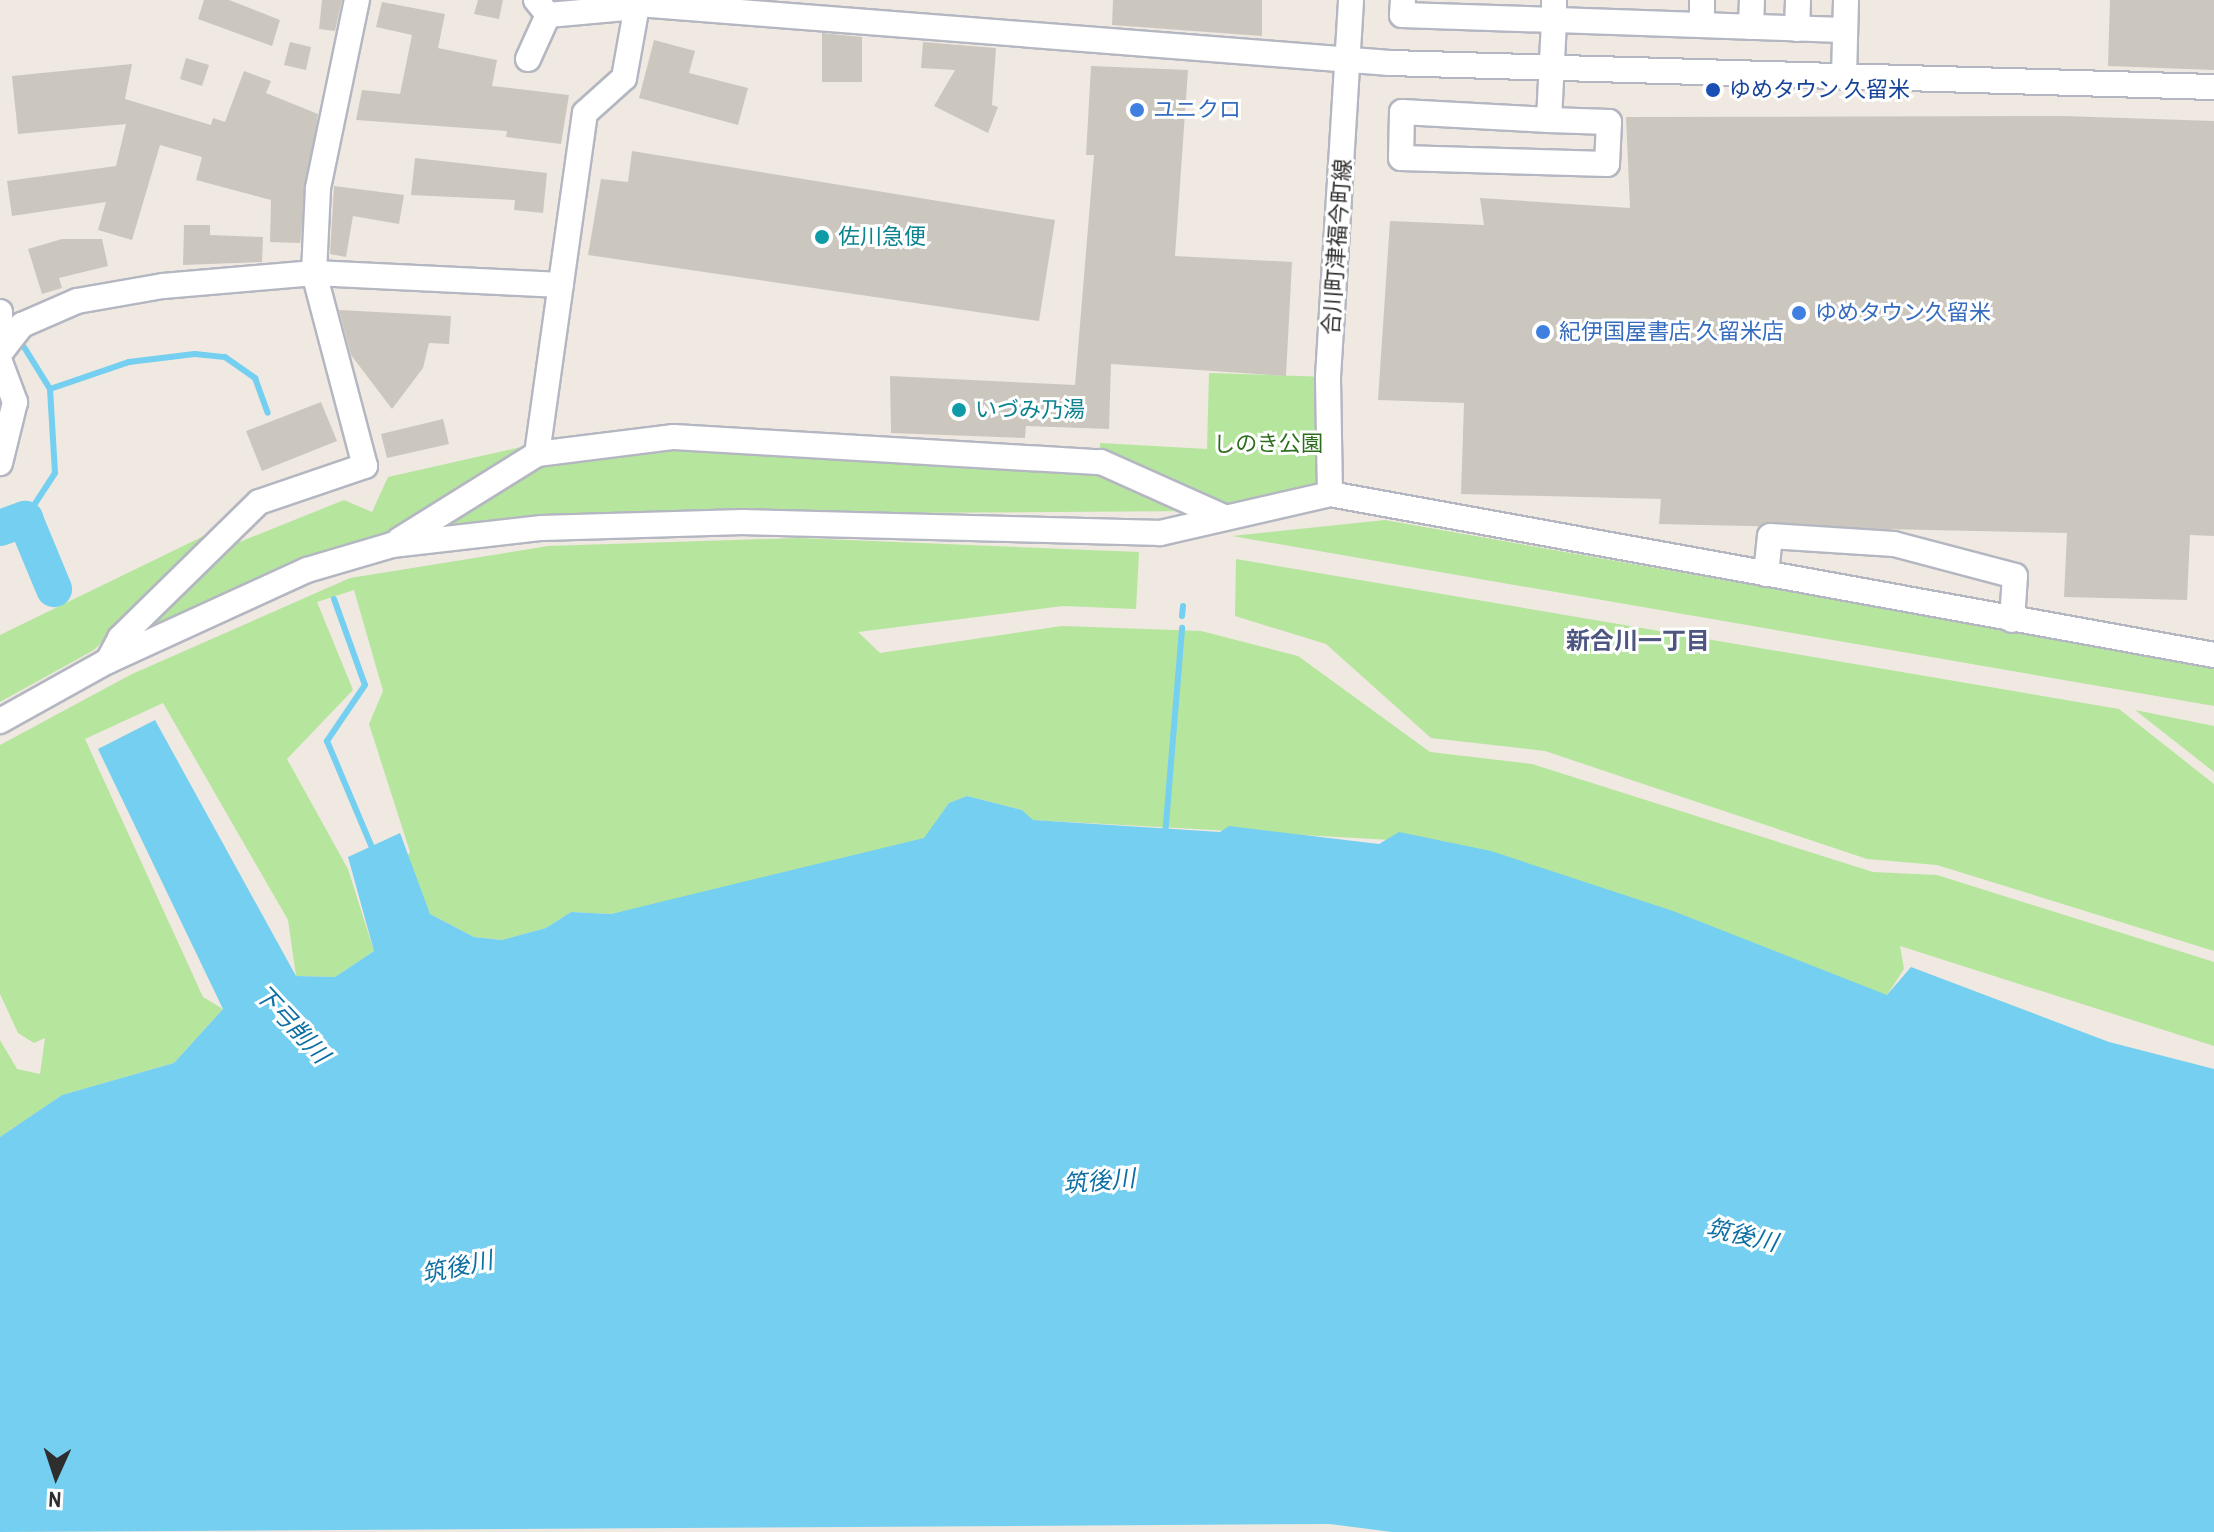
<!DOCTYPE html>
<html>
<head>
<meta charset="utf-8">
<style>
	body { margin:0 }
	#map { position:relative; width:2214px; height:1532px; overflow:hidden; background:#efe9e1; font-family:"Archivo Narrow","Noto Sans JP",sans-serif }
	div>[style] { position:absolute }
	.green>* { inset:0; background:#b6e59e }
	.water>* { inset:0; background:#75cff0 }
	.stream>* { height:6px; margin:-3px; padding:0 3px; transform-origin:3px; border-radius:3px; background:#75cff0 }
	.river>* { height:36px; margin:-18px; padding:0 18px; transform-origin:18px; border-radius:18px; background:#75cff0 }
	.building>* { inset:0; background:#cbc7bf }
	.roads { filter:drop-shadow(2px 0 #b4b7c1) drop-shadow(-2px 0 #b4b7c1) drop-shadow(0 2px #b4b7c1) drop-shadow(0 -2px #b4b7c1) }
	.minor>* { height:24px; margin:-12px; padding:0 12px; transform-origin:12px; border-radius:12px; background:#fff }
	.dots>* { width:22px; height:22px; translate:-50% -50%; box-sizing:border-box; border:4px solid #fff; border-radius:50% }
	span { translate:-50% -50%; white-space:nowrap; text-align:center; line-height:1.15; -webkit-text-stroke:6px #fff; paint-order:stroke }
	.transit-label { font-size:22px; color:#164399 }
	.left { translate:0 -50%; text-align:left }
	.shop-label { font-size:22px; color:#366cbe }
	.culture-label { font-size:22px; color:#0d838f }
	.street-label { font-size:22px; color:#2e2e2e }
	.park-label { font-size:22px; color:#2c6e1b }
	.neighbourhood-label { font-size:24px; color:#4d5680; font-weight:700 }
	.water-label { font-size:24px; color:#0d6fa3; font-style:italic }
	.north { position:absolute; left:16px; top:1436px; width:80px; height:80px; -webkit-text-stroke:6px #fff; paint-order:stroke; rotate:183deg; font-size:22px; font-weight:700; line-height:32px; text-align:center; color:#2e2e2e }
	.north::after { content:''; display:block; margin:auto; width:28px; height:36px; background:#2e2e2e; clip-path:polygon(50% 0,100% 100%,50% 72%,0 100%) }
</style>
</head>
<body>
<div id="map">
	<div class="green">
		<div style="clip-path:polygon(1209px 373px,1328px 377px,1330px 494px,1222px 516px,1101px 462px,1100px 443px,1207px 449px)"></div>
		<div style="clip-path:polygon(665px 442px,1103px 471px,1199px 511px,576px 515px,434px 525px,540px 464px)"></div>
		<div style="clip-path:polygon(521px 447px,381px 535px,278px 568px,140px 632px,232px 545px,344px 500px,372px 512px,388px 477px)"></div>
		<div style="clip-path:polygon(1385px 520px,2214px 667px,2214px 706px,1232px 536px)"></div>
		<div style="clip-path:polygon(214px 531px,94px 650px,0 702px,0 635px)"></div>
		<div style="clip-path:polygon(799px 538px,1139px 552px,1136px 609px,1063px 606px,858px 632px,880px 653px,1062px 626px,1201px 631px,1298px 656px,1430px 752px,1532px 764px,1873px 872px,1937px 875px,2214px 962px,2214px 1046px,1900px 946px,1904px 969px,1887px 995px,1391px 840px,1032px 820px,1022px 810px,967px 796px,949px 803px,925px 838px,868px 855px,611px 914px,571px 912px,546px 928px,502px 940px,474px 937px,430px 914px,405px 860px,410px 852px,369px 724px,383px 691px,354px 590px,317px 602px,353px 690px,287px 759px,348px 869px,374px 951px,335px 977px,296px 976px,288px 920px,163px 703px,85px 739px,203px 997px,223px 1009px,174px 1063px,62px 1095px,0 1137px,0 1040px,17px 1069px,40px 1074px,45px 1038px,34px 1043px,18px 1033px,0 994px,0 745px,132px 674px,350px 578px,548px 546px)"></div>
		<div style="clip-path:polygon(1236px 559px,2119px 709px,2214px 784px,2214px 951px,1937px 865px,1867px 859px,1545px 751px,1431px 738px,1326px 644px,1235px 616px)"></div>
		<div style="clip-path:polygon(2135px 710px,2214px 726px,2214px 772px)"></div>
	</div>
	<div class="water">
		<div style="clip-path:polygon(155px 720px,296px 976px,335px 977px,374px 951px,348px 857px,400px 833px,430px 914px,474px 937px,502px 940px,546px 928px,571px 912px,611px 914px,924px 838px,949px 803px,967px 796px,1022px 810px,1033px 820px,1220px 832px,1229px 826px,1379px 844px,1399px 832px,1491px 851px,1673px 911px,1887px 995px,1911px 967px,2109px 1042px,2214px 1069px,2214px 1532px,1392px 1532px,1330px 1524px,0 1532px,0 1137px,62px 1095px,174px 1063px,223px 1009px,98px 749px)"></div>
	</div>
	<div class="stream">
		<div style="left:24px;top:347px;width:49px;rotate:58.2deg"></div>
		<div style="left:50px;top:389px;width:84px;rotate:86.6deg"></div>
		<div style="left:55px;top:473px;width:55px;rotate:123.1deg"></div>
		<div style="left:50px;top:389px;width:83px;rotate:-18.9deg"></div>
		<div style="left:129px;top:362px;width:66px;rotate:-6.9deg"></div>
		<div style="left:195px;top:354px;width:30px;rotate:6deg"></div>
		<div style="left:225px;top:357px;width:37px;rotate:35deg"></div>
		<div style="left:255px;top:378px;width:37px;rotate:70deg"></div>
		<div style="left:334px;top:599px;width:91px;rotate:70.2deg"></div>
		<div style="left:365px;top:685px;width:68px;rotate:124.2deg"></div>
		<div style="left:327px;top:741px;width:121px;rotate:67.1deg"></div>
		<div style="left:1182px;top:616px;width:10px;rotate:-84deg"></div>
		<div style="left:1165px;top:836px;width:209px;rotate:-85.3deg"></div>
	</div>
	<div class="river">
		<div style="left:0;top:528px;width:27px;rotate:-20deg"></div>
		<div style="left:25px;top:519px;width:76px;rotate:67.5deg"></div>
	</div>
	<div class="building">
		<div style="clip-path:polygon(204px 0,229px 0,280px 20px,272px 46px,198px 19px)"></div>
		<div style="clip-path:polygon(322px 0,342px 0,335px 31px,319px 29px)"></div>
		<div style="clip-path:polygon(478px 0,503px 0,499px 19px,474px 14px)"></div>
		<div style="clip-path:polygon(1113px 0,1262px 0,1262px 36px,1112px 25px)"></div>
		<div style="clip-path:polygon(2110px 0,2214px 0,2214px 70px,2108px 66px)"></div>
		<div style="clip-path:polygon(382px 2px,445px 14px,438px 48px,497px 60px,492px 86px,569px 95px,561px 144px,506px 137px,507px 131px,356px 120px,362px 90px,400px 94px,412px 35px,376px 27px)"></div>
		<div style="clip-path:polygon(822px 33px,862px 37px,862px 82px,822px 82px)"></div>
		<div style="clip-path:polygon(654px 40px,695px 51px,689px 73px,748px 88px,738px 125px,639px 98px)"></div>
		<div style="clip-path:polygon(290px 42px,311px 47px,306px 70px,284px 65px)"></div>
		<div style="clip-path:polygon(923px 42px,996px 48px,992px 105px,998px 107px,988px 133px,934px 106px,955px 70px,921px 68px)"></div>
		<div style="clip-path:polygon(186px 58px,209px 65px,202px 86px,180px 79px)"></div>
		<div style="clip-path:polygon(132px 64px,125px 99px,211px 125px,213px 118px,225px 122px,244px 71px,271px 81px,266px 93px,318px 114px,300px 243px,270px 242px,271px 200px,196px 180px,202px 157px,160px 145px,132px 240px,98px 230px,106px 202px,12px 216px,7px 181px,116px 166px,126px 124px,18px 134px,12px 76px)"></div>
		<div style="clip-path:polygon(1091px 66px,1188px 70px,1175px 256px,1292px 262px,1286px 376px,1111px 364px,1109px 429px,1026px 426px,1025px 438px,891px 433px,890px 376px,1075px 385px,1094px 155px,1086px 155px)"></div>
		<div style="clip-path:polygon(2063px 116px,2214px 121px,2214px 536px,2190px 535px,2187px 600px,2064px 597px,2067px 533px,1659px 524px,1661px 499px,1461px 494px,1464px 403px,1378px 400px,1390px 221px,1484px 225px,1480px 198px,1630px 208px,1626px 117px)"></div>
		<div style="clip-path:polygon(632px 151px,1055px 220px,1039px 321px,588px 255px,601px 179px,628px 182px)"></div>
		<div style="clip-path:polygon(415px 158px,547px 173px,543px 213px,514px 210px,515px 200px,411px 195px)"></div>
		<div style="clip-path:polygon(334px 186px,404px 195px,399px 224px,353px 216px,346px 257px,330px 254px)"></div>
		<div style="clip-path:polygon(184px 225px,210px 225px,210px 235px,263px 237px,262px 262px,183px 265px)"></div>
		<div style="clip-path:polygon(62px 239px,102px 239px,108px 266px,59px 278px,62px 288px,42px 294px,28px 249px)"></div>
		<div style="clip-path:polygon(339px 310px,451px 316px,449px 344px,429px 343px,423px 368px,392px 409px,351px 355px)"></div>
		<div style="clip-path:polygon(321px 402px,337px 441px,262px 471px,246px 431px)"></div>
		<div style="clip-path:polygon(443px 419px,449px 444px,387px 458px,381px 434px)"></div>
	</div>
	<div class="roads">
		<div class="minor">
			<div style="left:536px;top:0;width:19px;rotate:51deg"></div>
			<div style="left:548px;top:15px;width:89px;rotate:-5.1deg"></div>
			<div style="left:1403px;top:0;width:15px;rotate:94deg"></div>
			<div style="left:1402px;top:15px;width:152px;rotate:1.9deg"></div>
			<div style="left:1554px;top:20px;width:20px;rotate:-90deg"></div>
			<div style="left:638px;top:4px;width:754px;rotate:4.49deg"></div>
			<div style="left:1390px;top:63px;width:824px;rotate:1.67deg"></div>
			<div style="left:1702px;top:25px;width:25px;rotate:-90deg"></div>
			<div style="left:1751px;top:27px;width:27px;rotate:-88deg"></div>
			<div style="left:1797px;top:29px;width:29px;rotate:-88deg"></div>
			<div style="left:528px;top:59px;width:48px;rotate:-65.6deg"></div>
			<div style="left:1844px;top:77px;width:77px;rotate:-88.5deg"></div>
			<div style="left:1549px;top:120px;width:147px;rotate:-176.9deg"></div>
			<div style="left:1402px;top:112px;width:46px;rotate:91.2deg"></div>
			<div style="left:1401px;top:158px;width:206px;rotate:1.7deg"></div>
			<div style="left:1607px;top:164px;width:42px;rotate:-87.3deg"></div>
			<div style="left:1609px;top:122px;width:60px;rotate:-178.1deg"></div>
			<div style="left:1549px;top:120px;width:100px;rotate:-87.1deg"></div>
			<div style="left:1554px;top:20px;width:291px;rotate:2deg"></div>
			<div style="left:0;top:312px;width:30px;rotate:90deg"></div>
			<div style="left:0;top:353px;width:36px;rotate:-52deg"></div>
			<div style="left:22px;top:325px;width:60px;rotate:-23.6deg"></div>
			<div style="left:77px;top:301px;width:87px;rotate:-9.9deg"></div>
			<div style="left:163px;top:286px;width:152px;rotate:-4.9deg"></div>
			<div style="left:314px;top:273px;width:247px;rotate:2.8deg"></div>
			<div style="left:0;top:362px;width:43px;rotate:69.4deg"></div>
			<div style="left:15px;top:402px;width:63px;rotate:103.8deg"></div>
			<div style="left:537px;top:454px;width:344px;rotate:-82deg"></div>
			<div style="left:585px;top:113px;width:52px;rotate:-41.9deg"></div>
			<div style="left:624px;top:78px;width:79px;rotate:-79.8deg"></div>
			<div style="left:1330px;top:494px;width:117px;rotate:-91deg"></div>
			<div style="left:1328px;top:377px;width:378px;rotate:-86.5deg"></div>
			<div style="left:399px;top:540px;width:163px;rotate:-31.9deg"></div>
			<div style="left:537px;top:454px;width:138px;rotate:-7.1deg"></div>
			<div style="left:674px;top:437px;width:428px;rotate:3.4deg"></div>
			<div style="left:1101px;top:462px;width:133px;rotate:24.1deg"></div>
			<div style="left:1766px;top:574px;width:38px;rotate:-84deg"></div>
			<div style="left:1770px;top:536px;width:124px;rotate:3.7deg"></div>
			<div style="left:1894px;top:544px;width:125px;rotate:14.8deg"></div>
			<div style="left:2015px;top:576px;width:44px;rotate:93.9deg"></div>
			<div style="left:108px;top:661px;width:26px;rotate:-62deg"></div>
			<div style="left:120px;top:638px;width:194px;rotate:-44.4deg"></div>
			<div style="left:259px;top:502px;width:112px;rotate:-18.8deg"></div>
			<div style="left:365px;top:466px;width:200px;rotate:-104.8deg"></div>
			<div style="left:314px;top:273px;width:85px;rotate:-87.3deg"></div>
			<div style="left:318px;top:188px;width:192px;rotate:-78.3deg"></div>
			<div style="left:0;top:721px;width:124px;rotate:-29.1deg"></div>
			<div style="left:108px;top:661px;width:219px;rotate:-24.6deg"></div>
			<div style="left:307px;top:570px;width:89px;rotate:-16.4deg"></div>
			<div style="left:392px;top:545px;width:151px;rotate:-6.5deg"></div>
			<div style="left:542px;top:528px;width:201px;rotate:-1.7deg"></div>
			<div style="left:743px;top:522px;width:417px;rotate:1.5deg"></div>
			<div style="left:1160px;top:533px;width:174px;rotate:-12.9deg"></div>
			<div style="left:1330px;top:494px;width:899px;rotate:10.32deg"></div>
		</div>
	</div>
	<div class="dots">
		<div style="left:1713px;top:90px;background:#1a4fb4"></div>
		<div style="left:1137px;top:110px;background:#3f7fe0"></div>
		<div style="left:822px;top:237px;background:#0f9aa8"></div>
		<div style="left:1799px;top:313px;background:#3f7fe0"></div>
		<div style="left:1543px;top:332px;background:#3f7fe0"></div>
		<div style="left:959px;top:410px;background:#0f9aa8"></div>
	</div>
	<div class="transit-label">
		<span class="left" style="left:1729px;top:90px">ゆめタウン 久留米</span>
	</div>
	<div class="shop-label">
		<span class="left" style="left:1153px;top:110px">ユニクロ</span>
		<span class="left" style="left:1815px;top:313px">ゆめタウン久留米</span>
		<span class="left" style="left:1559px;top:332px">紀伊国屋書店 久留米店</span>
	</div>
	<div class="culture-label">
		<span class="left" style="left:838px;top:237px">佐川急便</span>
		<span class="left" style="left:975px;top:410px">いづみ乃湯</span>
	</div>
	<div class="street-label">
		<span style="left:1337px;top:247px;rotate:-86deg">合川町津福今町線</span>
	</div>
	<div class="park-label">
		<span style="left:1268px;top:444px">しのき公園</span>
	</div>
	<div class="neighbourhood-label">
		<span style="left:1638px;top:641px">新合川一丁目</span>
	</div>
	<div class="water-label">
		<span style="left:292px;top:1024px;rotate:47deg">下弓削川</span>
		<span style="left:1099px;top:1181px;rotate:-5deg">筑後川</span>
		<span style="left:1742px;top:1235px;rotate:13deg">筑後川</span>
		<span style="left:457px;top:1267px;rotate:-12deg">筑後川</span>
	</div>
	<div class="north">N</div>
</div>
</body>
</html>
